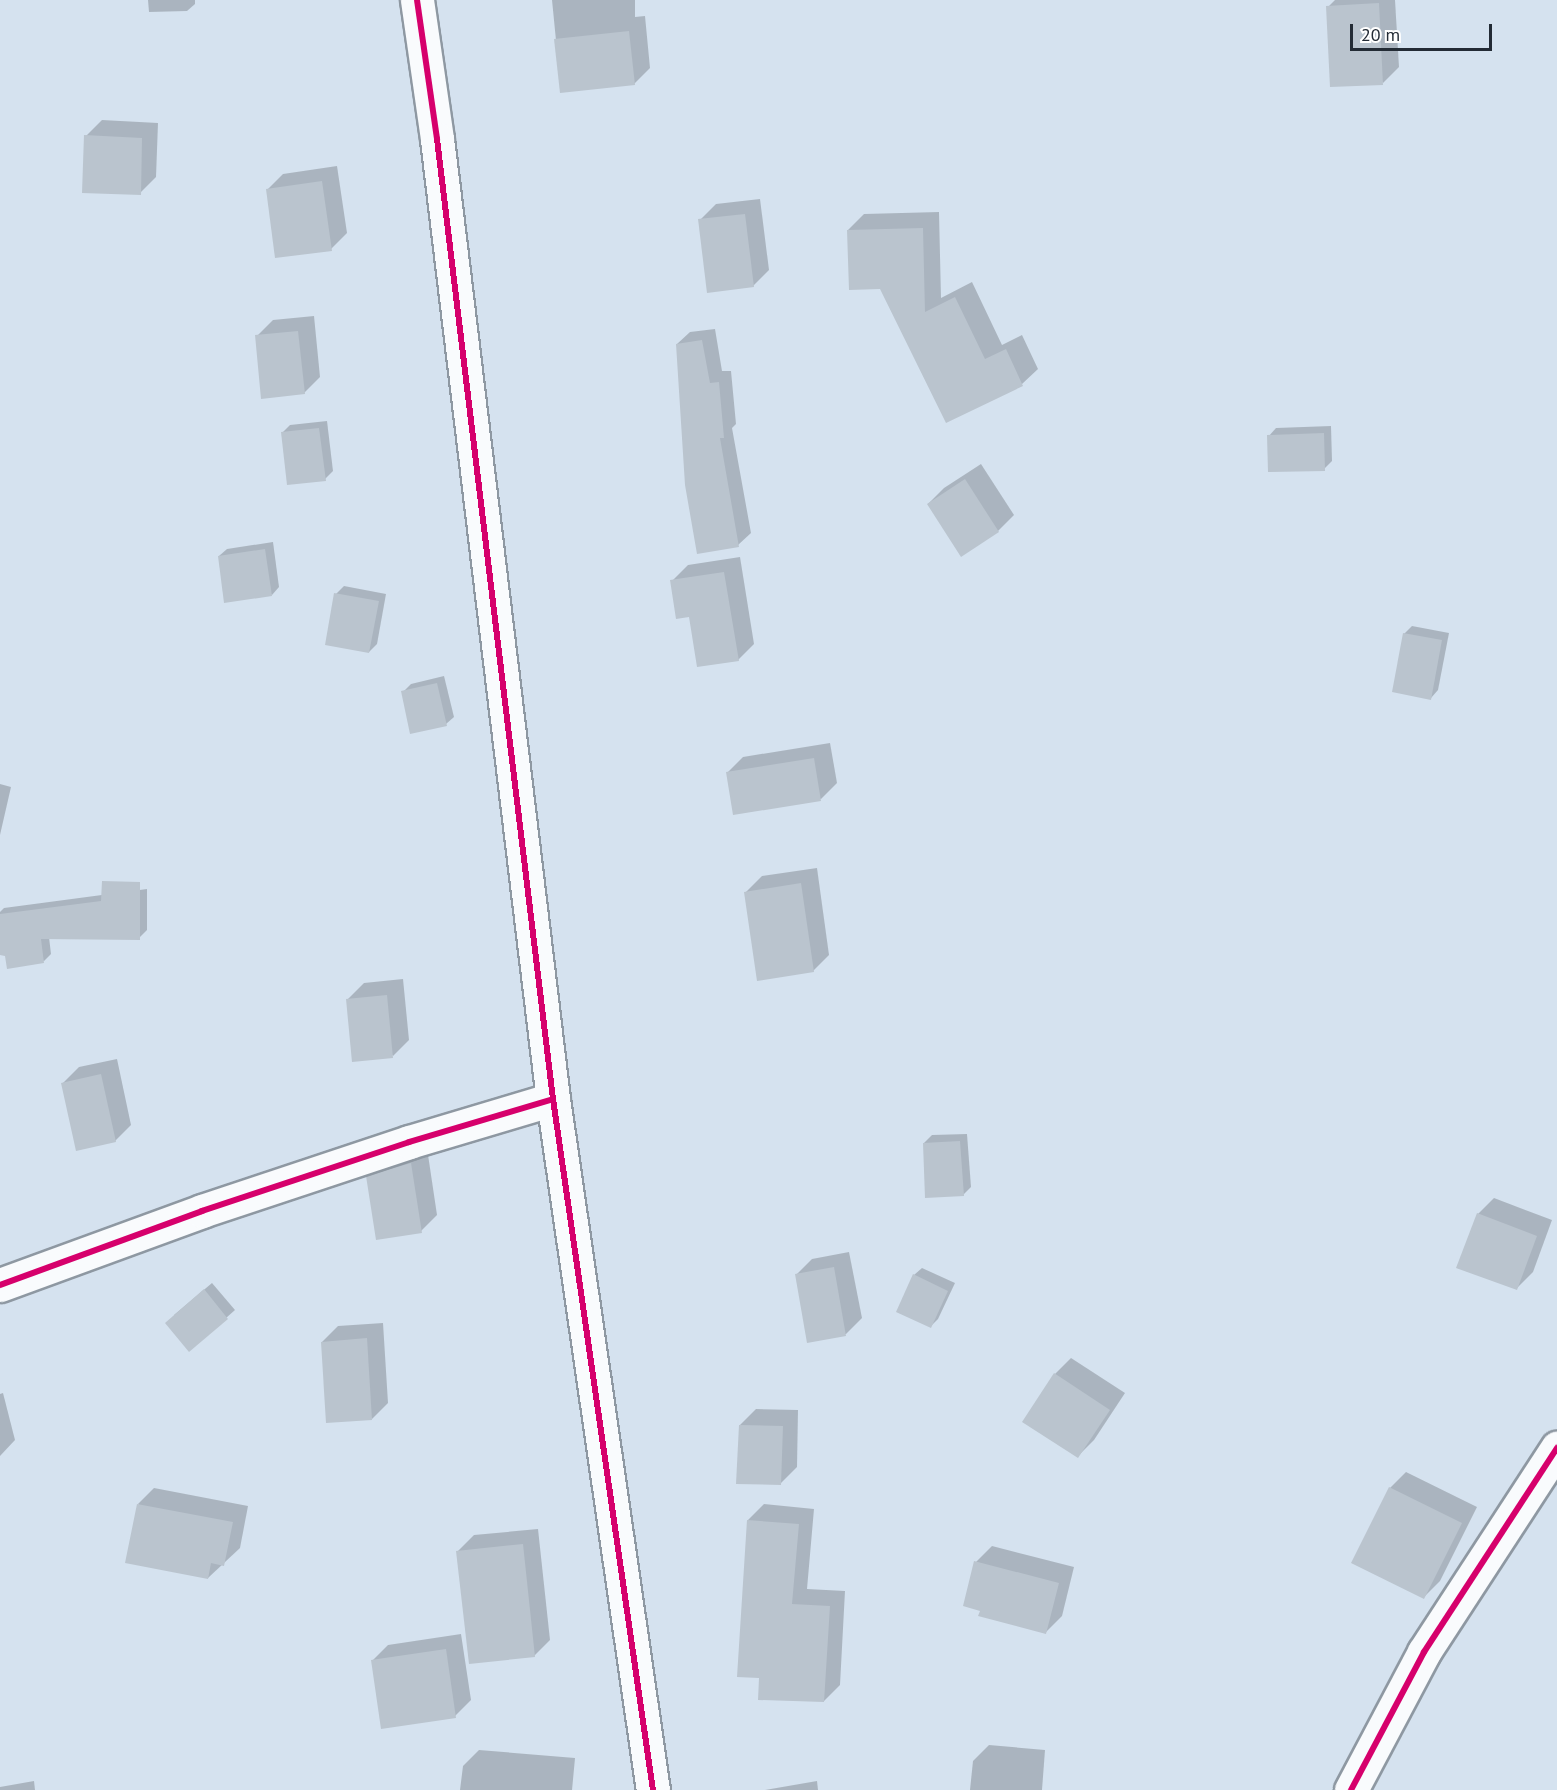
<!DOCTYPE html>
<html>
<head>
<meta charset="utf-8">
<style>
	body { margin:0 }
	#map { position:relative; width:1557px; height:1790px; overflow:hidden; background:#d5e2ef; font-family:"PT Sans",sans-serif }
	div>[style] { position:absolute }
	.shadow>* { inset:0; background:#0003 }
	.building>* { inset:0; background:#bac4ce }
	.roads { filter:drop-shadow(2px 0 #8e98a2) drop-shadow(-2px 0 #8e98a2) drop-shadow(0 2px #8e98a2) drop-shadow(0 -2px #8e98a2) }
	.street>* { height:33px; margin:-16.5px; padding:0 16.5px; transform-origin:16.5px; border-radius:16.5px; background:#f9fbfd }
	.cycleway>* { height:6px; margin:-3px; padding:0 3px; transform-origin:3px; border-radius:3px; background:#d6006c }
	span { translate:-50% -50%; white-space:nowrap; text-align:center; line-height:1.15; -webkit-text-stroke:4.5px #fff; paint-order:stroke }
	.scale { position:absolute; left:1350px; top:24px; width:142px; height:27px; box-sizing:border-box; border:3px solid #232b35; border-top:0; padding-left:8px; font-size:18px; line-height:21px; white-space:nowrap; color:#232b35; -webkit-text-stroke:4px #fff; paint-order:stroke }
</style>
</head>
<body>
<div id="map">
	<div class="shadow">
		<div style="clip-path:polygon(148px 0,195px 0,195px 4px,187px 11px,149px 12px)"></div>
		<div style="clip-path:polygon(552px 0,635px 0,635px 17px,645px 16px,650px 68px,634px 84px,561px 91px)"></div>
		<div style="clip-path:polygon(1335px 0,1395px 0,1399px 67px,1383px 83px,1328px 7px)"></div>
		<div style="clip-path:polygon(102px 120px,158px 123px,156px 177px,140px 193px,86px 136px)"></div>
		<div style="clip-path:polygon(337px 166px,347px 233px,331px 249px,267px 190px,283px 174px)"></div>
		<div style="clip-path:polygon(760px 199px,769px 270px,753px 286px,700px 220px,716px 204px)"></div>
		<div style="clip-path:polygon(939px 212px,941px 298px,972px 282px,1002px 345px,1022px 335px,1038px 369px,1022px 384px,947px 421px,881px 287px,848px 230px,864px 214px)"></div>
		<div style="clip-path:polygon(314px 316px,320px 377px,304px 393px,257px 336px,273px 320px)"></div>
		<div style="clip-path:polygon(715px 329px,722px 371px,731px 371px,736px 424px,732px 428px,751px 533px,738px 545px,677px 344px,690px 332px)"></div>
		<div style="clip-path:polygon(327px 421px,333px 471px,325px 479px,282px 433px,290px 425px)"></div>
		<div style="clip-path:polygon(1331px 426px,1332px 461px,1324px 469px,1269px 436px,1276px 428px)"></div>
		<div style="clip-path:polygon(981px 464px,1014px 515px,998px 531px,962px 555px,928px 504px,944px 488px)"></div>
		<div style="clip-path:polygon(273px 542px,279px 587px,272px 595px,219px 556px,227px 549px)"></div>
		<div style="clip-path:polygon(740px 557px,754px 644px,738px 660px,690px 615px,672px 581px,688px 565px)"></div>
		<div style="clip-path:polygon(344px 586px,386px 594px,377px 644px,369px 652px,336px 594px)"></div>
		<div style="clip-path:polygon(1412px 626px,1449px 633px,1438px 690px,1431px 698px,1404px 634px)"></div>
		<div style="clip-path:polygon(444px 676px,454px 717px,446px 724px,403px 692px,411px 684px)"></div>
		<div style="clip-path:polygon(830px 743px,837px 783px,821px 799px,727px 773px,743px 757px)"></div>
		<div style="clip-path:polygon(0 784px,11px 787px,0 835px)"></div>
		<div style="clip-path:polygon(817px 868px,829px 955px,813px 971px,746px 892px,762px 876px)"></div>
		<div style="clip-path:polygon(147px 889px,147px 930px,139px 938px,49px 937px,51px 954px,44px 961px,0 937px,0 912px,4px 908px)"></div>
		<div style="clip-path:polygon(403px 979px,409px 1040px,393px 1056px,348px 999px,364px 983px)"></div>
		<div style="clip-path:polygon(117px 1059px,131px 1125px,115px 1141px,63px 1083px,79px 1067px)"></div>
		<div style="clip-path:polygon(967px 1134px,971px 1187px,963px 1195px,924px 1143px,932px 1135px)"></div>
		<div style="clip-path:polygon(427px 1148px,437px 1215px,421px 1231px,368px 1177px,384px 1160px)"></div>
		<div style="clip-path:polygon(1494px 1198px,1552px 1220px,1533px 1272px,1517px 1288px,1478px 1214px)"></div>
		<div style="clip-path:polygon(849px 1252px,862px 1318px,846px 1334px,808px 1341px,796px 1275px,812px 1259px)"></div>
		<div style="clip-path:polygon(922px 1268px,955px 1283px,938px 1319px,931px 1326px,914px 1275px)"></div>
		<div style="clip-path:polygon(212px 1283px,235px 1310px,190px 1350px,174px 1315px)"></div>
		<div style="clip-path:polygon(383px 1323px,388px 1403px,372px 1419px,322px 1342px,338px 1326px)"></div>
		<div style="clip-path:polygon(1071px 1358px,1125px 1393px,1094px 1440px,1078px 1456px,1055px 1374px)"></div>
		<div style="clip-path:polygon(3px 1393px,15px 1440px,0 1456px,0 1394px)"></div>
		<div style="clip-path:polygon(756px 1409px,798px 1410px,797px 1467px,781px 1483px,740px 1425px)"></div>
		<div style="clip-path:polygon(1406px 1472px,1477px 1507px,1440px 1581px,1424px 1597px,1390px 1488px)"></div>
		<div style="clip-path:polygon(154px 1488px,248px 1506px,240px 1548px,208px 1578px,138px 1504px)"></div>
		<div style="clip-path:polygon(764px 1504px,814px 1509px,807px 1589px,845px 1591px,840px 1685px,824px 1701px,760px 1676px,748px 1520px)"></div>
		<div style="clip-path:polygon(538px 1529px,550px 1640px,534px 1656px,458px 1551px,474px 1535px)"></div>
		<div style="clip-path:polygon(992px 1546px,1074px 1567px,1062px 1616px,1046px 1632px,982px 1610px,976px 1562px)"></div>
		<div style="clip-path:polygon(461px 1634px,471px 1700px,455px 1716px,372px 1661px,388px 1645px)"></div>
		<div style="clip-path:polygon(989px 1745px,1045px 1750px,1042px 1790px,970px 1790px,973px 1761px)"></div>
		<div style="clip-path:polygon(479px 1750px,575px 1758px,572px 1790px,460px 1790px,463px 1766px)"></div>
		<div style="clip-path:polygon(34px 1781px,35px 1790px,0 1790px,0 1787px)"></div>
		<div style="clip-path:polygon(817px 1781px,818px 1790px,765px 1790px)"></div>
	</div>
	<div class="building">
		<div style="clip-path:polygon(1379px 3px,1383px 85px,1330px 87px,1326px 6px)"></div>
		<div style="clip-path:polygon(629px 31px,635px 85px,560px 93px,554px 39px)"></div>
		<div style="clip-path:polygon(84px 135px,142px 138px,141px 195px,82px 193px)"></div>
		<div style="clip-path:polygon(322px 181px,332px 251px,275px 258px,266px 189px)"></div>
		<div style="clip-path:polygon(745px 214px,754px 287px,707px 293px,698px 219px)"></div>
		<div style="clip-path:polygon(923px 228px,925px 312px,955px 297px,985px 359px,1006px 349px,1023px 386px,946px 423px,880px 289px,849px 290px,847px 230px)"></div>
		<div style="clip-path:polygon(298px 331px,305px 394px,261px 399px,255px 335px)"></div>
		<div style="clip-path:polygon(702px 340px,710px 383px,719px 382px,724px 438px,720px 438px,739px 547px,697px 554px,685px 485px,676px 344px)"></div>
		<div style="clip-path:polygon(319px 428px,326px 481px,287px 485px,281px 432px)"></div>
		<div style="clip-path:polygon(1324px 433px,1325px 471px,1268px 472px,1267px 435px)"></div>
		<div style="clip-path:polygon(965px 479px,999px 532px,961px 557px,927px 504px)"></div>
		<div style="clip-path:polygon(265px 549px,272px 596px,224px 603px,218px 556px)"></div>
		<div style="clip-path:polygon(724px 572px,739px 661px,697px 667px,689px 617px,676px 619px,670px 580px)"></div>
		<div style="clip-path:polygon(334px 593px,379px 601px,369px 653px,325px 645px)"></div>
		<div style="clip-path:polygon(1403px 633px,1442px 640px,1431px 700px,1392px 692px)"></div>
		<div style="clip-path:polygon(437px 683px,447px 726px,410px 734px,401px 691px)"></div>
		<div style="clip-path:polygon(814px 758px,821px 801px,733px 815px,726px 772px)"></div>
		<div style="clip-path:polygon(102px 881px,140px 882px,140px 940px,41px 939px,44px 963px,7px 969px,5px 956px,0 955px,0 914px,101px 901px)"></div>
		<div style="clip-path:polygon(801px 883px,814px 972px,757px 981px,744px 892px)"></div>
		<div style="clip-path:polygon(387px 995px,393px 1058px,352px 1062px,346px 999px)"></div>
		<div style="clip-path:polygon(101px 1074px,116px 1142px,76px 1151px,61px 1083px)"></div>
		<div style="clip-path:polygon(960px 1141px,964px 1196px,925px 1198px,923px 1143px)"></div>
		<div style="clip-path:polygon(411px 1163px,422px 1233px,376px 1240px,366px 1176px)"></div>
		<div style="clip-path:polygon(1477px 1213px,1537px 1236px,1517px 1290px,1456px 1268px)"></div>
		<div style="clip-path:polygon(834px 1267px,846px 1336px,807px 1343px,795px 1274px)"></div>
		<div style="clip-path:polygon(913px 1274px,948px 1291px,931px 1328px,896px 1312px)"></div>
		<div style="clip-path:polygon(204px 1289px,228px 1319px,189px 1352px,165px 1323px)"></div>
		<div style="clip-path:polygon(367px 1338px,372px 1420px,326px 1423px,321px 1342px)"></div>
		<div style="clip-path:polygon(1054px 1373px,1110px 1410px,1078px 1458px,1022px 1422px)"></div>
		<div style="clip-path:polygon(739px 1425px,783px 1426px,781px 1485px,736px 1484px)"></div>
		<div style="clip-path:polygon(1389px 1487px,1462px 1523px,1424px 1599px,1351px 1563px)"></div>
		<div style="clip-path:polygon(137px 1504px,233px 1522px,224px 1566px,211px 1563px,208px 1579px,125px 1563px)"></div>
		<div style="clip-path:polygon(747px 1520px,799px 1524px,792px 1604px,830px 1606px,824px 1702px,758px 1700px,759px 1678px,737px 1677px)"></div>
		<div style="clip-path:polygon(523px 1544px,535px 1657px,469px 1664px,456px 1551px)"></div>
		<div style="clip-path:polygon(974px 1561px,1059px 1583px,1046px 1634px,978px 1616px,980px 1611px,963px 1606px)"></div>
		<div style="clip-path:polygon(446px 1649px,456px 1718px,381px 1729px,371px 1660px)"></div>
	</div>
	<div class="roads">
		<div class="street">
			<div style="left:417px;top:0;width:140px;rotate:81.8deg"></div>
			<div style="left:437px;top:139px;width:967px;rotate:83.11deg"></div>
			<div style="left:553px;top:1099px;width:698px;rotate:81.77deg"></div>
			<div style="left:0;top:1285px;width:215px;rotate:-20.1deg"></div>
			<div style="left:202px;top:1211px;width:218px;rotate:-18.4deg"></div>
			<div style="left:409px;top:1142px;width:150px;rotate:-16.6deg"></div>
			<div style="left:1351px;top:1790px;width:156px;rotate:-62.1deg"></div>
			<div style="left:1424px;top:1652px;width:244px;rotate:-56.9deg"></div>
		</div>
	</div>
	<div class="cycleway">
		<div style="left:417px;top:0;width:140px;rotate:81.8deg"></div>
		<div style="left:437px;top:139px;width:967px;rotate:83.11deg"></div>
		<div style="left:553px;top:1099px;width:698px;rotate:81.77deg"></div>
		<div style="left:0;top:1285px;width:215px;rotate:-20.1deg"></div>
		<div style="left:202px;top:1211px;width:218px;rotate:-18.4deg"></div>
		<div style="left:409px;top:1142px;width:150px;rotate:-16.6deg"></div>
		<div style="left:1351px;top:1790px;width:156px;rotate:-62.1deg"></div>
		<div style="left:1424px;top:1652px;width:244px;rotate:-56.9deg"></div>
	</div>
	<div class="scale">20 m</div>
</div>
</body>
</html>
